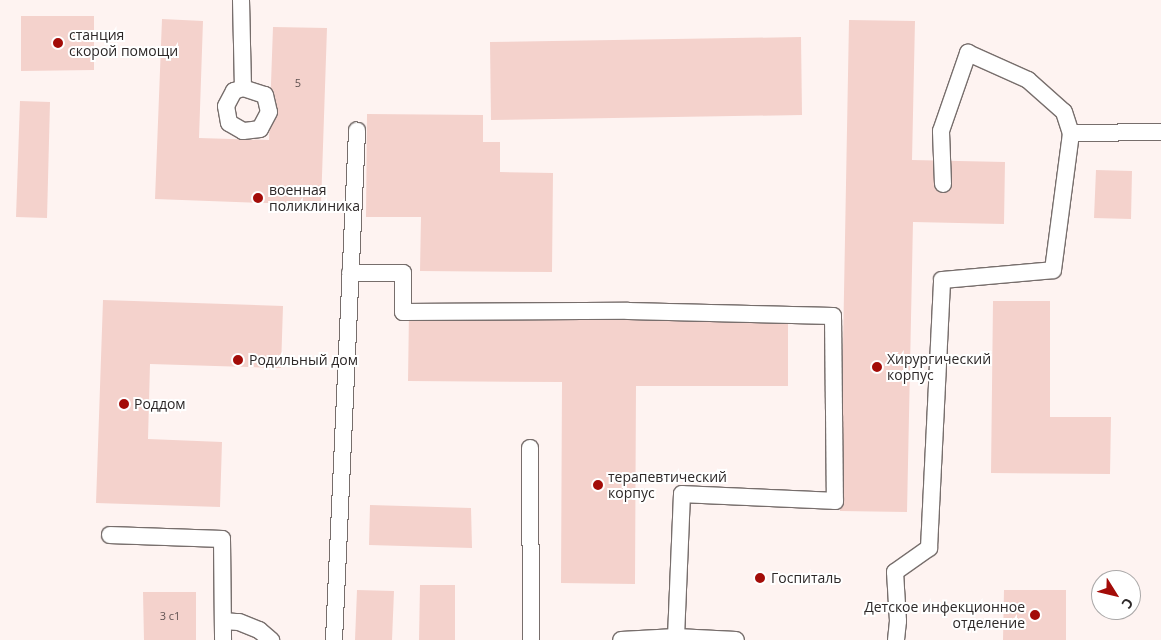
<!DOCTYPE html>
<html>
<head>
<meta charset="utf-8">
<style>
	body { margin:0 }
	#map { position:relative; width:1161px; height:640px; overflow:hidden; background:#fef3f1; font-family:"Open Sans",sans-serif }
	div>[style] { position:absolute }
	.building>* { inset:0; background:#f4d2cc }
	.roads { filter:drop-shadow(1px 0 #776e6c) drop-shadow(-1px 0 #776e6c) drop-shadow(0 1px #776e6c) drop-shadow(0 -1px #776e6c) }
	.service>* { height:16px; margin:-8px; padding:0 8px; transform-origin:8px; border-radius:8px; background:#fff }
	.dots>* { width:14px; height:14px; translate:-50% -50%; box-sizing:border-box; border:2px solid #fff; border-radius:50% }
	span { translate:-50% -50%; white-space:nowrap; text-align:center; line-height:1.15; -webkit-text-stroke:4px #fff; paint-order:stroke }
	.number-label { font-size:11px; color:#5f5251 }
	.number-label span { -webkit-text-stroke-width:0 }
	.poi-label { font-size:14px; color:#2d2828 }
	.left { translate:0 -50%; text-align:left }
	.right { translate:-100% -50%; text-align:right }
	.north { position:absolute; left:1091px; top:570px; width:50px; height:50px; box-sizing:border-box; background:#fff; border:1px solid #aba9a9; border-radius:50%; rotate:126deg; font-size:14px; font-weight:700; line-height:20px; text-align:center; color:#2d2828 }
	.north::after { content:''; display:block; margin:auto; width:18px; height:22px; background:#a30c08; clip-path:polygon(50% 0,100% 100%,50% 72%,0 100%) }
</style>
</head>
<body>
<div id="map">
	<div class="building">
		<div style="clip-path:polygon(21px 16px,94px 16px,94px 70px,21px 71px)"></div>
		<div style="clip-path:polygon(162px 19px,203px 21px,199px 138px,269px 140px,273px 27px,327px 28px,321px 205px,155px 199px)"></div>
		<div style="clip-path:polygon(849px 20px,915px 21px,912px 160px,1005px 162px,1004px 224px,913px 222px,907px 512px,840px 511px)"></div>
		<div style="clip-path:polygon(801px 37px,802px 115px,491px 120px,490px 42px)"></div>
		<div style="clip-path:polygon(20px 101px,50px 102px,47px 218px,16px 217px)"></div>
		<div style="clip-path:polygon(367px 114px,483px 115px,483px 142px,500px 142px,500px 172px,553px 173px,552px 272px,420px 271px,421px 217px,366px 217px)"></div>
		<div style="clip-path:polygon(1096px 170px,1132px 171px,1131px 219px,1094px 218px)"></div>
		<div style="clip-path:polygon(103px 300px,283px 306px,281px 368px,150px 364px,148px 439px,222px 442px,220px 507px,96px 503px)"></div>
		<div style="clip-path:polygon(993px 301px,1050px 301px,1050px 417px,1111px 417px,1110px 474px,991px 473px)"></div>
		<div style="clip-path:polygon(409px 311px,788px 313px,788px 386px,636px 386px,635px 584px,561px 583px,562px 382px,408px 381px)"></div>
		<div style="clip-path:polygon(370px 505px,471px 508px,472px 548px,369px 545px)"></div>
		<div style="clip-path:polygon(420px 585px,455px 585px,455px 640px,419px 640px)"></div>
		<div style="clip-path:polygon(357px 590px,394px 591px,392px 640px,355px 640px)"></div>
		<div style="clip-path:polygon(1004px 590px,1066px 590px,1066px 640px,1003px 640px)"></div>
		<div style="clip-path:polygon(143px 592px,196px 592px,196px 640px,144px 640px)"></div>
	</div>
	<div class="roads">
		<div class="service">
			<div style="left:241px;top:0;width:88px;rotate:88.7deg"></div>
			<div style="left:243px;top:88px;width:23px;rotate:18deg"></div>
			<div style="left:265px;top:95px;width:17px;rotate:77deg"></div>
			<div style="left:269px;top:112px;width:19px;rotate:118deg"></div>
			<div style="left:260px;top:129px;width:17px;rotate:173deg"></div>
			<div style="left:243px;top:131px;width:16px;rotate:-150deg"></div>
			<div style="left:229px;top:123px;width:17px;rotate:-100deg"></div>
			<div style="left:226px;top:106px;width:17px;rotate:-62deg"></div>
			<div style="left:234px;top:91px;width:9px;rotate:-18deg"></div>
			<div style="left:943px;top:184px;width:53px;rotate:-92.2deg"></div>
			<div style="left:941px;top:131px;width:83px;rotate:-70.9deg"></div>
			<div style="left:968px;top:53px;width:66px;rotate:24.2deg"></div>
			<div style="left:1028px;top:80px;width:48px;rotate:41.6deg"></div>
			<div style="left:1064px;top:112px;width:22px;rotate:72deg"></div>
			<div style="left:350px;top:273px;width:53px"></div>
			<div style="left:403px;top:273px;width:39px;rotate:90deg"></div>
			<div style="left:403px;top:312px;width:225px;rotate:-0.3deg"></div>
			<div style="left:628px;top:311px;width:205px;rotate:1.4deg"></div>
			<div style="left:833px;top:316px;width:185px;rotate:89.4deg"></div>
			<div style="left:835px;top:501px;width:153px;rotate:-177.4deg"></div>
			<div style="left:682px;top:494px;width:143px;rotate:92.4deg"></div>
			<div style="left:676px;top:637px;width:55px;rotate:176.9deg"></div>
			<div style="left:530px;top:448px;width:192px;rotate:89.7deg"></div>
			<div style="left:110px;top:535px;width:112px;rotate:2deg"></div>
			<div style="left:222px;top:539px;width:101px;rotate:89.4deg"></div>
			<div style="left:223px;top:621px;width:16px;rotate:4deg"></div>
			<div style="left:239px;top:622px;width:22px;rotate:22deg"></div>
			<div style="left:259px;top:630px;width:16px;rotate:40deg"></div>
			<div style="left:676px;top:637px;width:60px;rotate:2.9deg"></div>
			<div style="left:334px;top:640px;width:510px;rotate:-87.41deg"></div>
			<div style="left:896px;top:640px;width:19px;rotate:-84deg"></div>
			<div style="left:898px;top:621px;width:49px;rotate:-93.5deg"></div>
			<div style="left:895px;top:572px;width:42px;rotate:-35.2deg"></div>
			<div style="left:929px;top:548px;width:268px;rotate:-87.2deg"></div>
			<div style="left:942px;top:280px;width:111px;rotate:-5.1deg"></div>
			<div style="left:1053px;top:270px;width:138px;rotate:-82.5deg"></div>
			<div style="left:1071px;top:133px;width:90px;rotate:-0.6deg"></div>
		</div>
	</div>
	<div class="dots">
		<div style="left:58px;top:43px;background:#a30c08"></div>
		<div style="left:258px;top:198px;background:#a30c08"></div>
		<div style="left:238px;top:360px;background:#a30c08"></div>
		<div style="left:877px;top:367px;background:#a30c08"></div>
		<div style="left:124px;top:404px;background:#a30c08"></div>
		<div style="left:598px;top:485px;background:#a30c08"></div>
		<div style="left:760px;top:578px;background:#a30c08"></div>
		<div style="left:1035px;top:615px;background:#a30c08"></div>
	</div>
	<div class="number-label">
		<span style="left:298px;top:83px">5</span>
		<span style="left:170px;top:616px">3 с1</span>
	</div>
	<div class="poi-label">
		<span class="left" style="left:69px;top:43px">станция<br>скорой помощи</span>
		<span class="left" style="left:269px;top:198px">военная<br>поликлиника</span>
		<span class="left" style="left:887px;top:367px">Хирургический<br>корпус</span>
		<span class="left" style="left:249px;top:360px">Родильный дом</span>
		<span class="left" style="left:134px;top:404px">Роддом</span>
		<span class="left" style="left:608px;top:485px">терапевтический<br>корпус</span>
		<span class="left" style="left:771px;top:578px">Госпиталь</span>
		<span class="right" style="left:1025px;top:615px">Детское инфекционное<br>отделение</span>
	</div>
	<div class="north">С</div>
</div>
</body>
</html>
